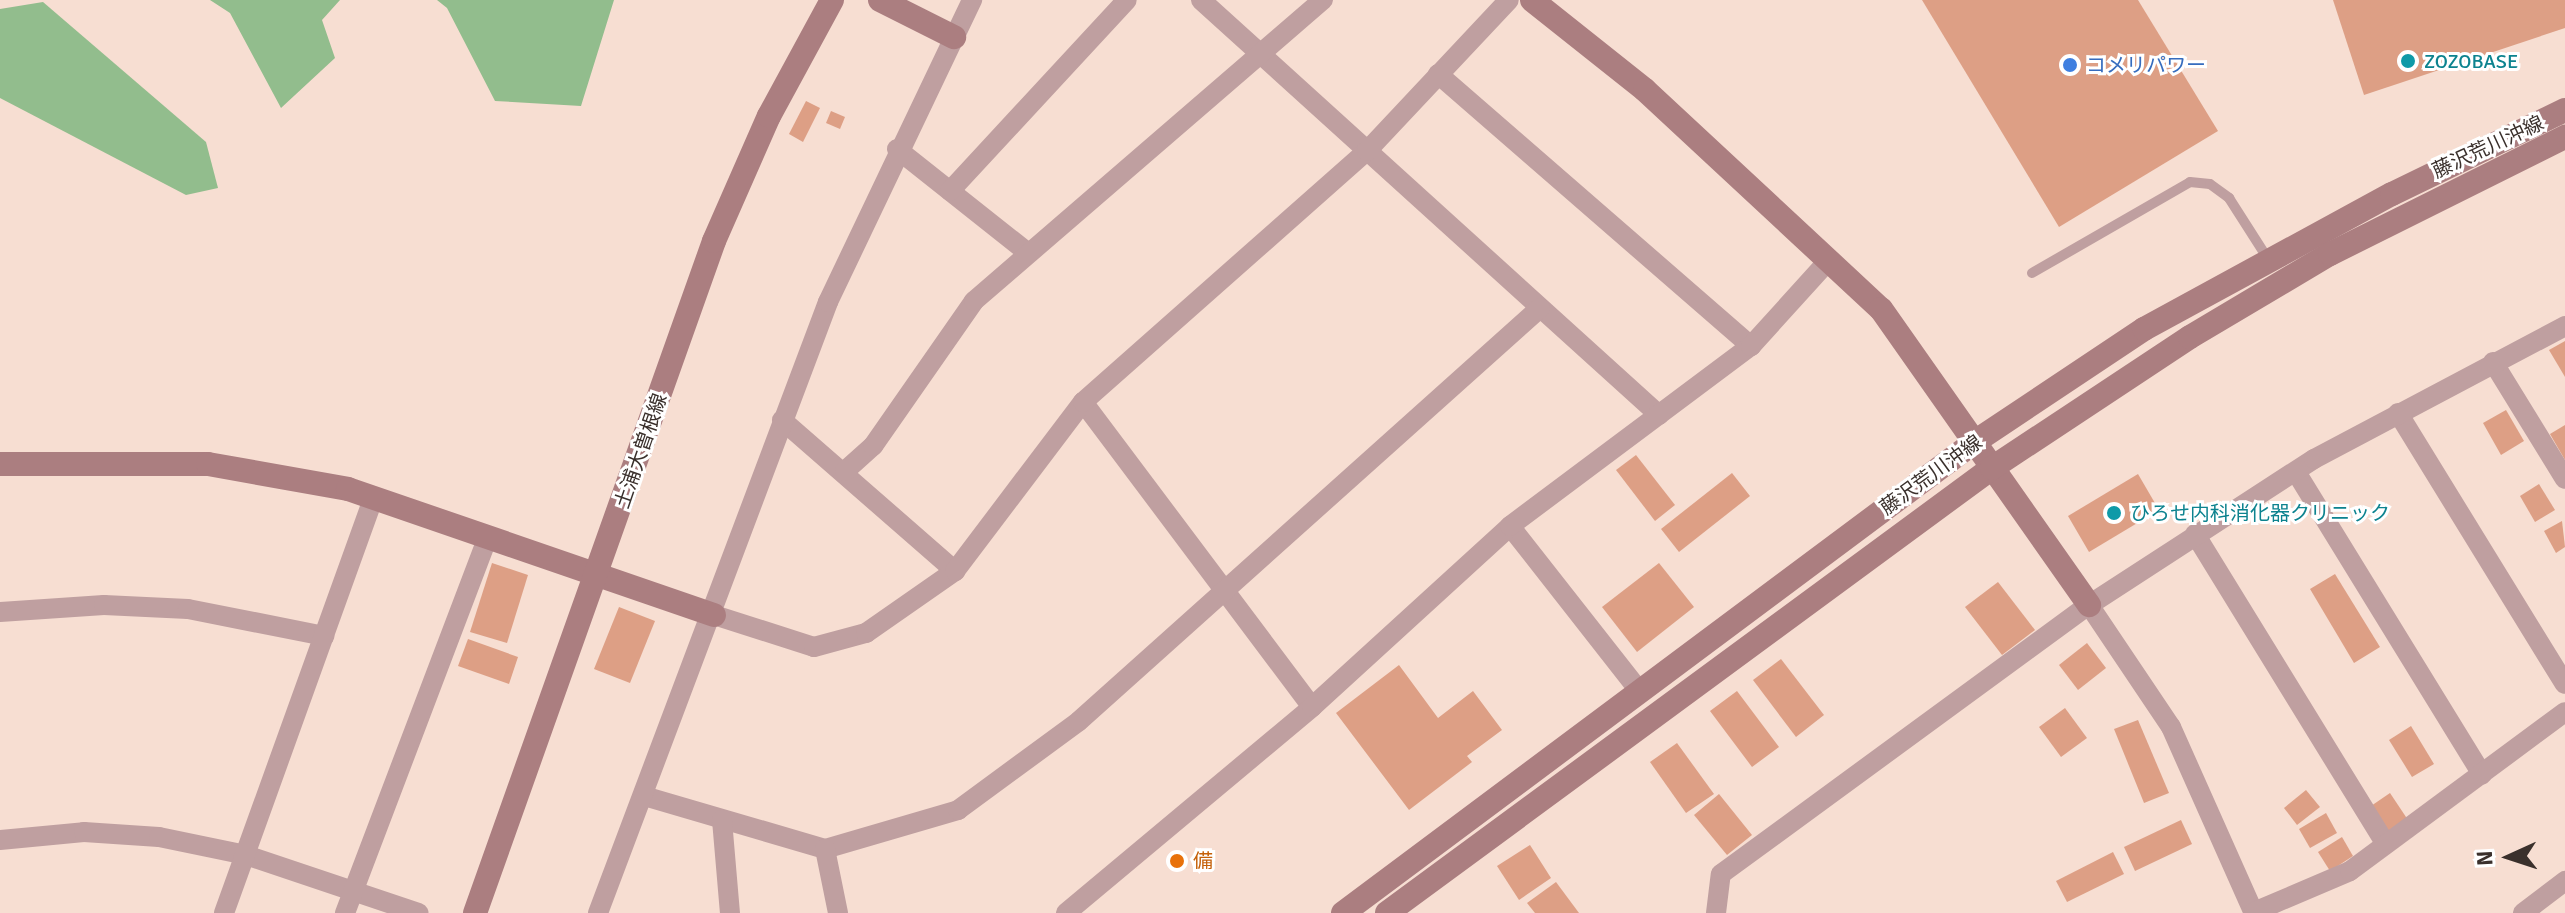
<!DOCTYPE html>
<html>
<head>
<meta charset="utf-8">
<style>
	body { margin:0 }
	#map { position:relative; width:2565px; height:913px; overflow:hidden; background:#f7ded2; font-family:Signika,"Noto Sans JP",sans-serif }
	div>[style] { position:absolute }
	.forest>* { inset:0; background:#92bd8d }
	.building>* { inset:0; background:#dd9f85 }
	.lane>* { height:10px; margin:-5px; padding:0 5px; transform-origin:5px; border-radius:5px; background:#bf9fa0 }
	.street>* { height:20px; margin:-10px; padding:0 10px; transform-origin:10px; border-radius:10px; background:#bf9fa0 }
	.secondary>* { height:24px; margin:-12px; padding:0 12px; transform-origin:12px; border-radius:12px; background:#ab7e80 }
	.dots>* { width:22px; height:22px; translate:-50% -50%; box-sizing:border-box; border:4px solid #fff; border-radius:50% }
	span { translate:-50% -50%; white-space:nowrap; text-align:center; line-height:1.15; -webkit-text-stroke:6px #fff; paint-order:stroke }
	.culture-label { font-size:20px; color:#0d838f }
	.left { translate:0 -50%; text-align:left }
	.shop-label { font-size:20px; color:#366cbe }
	.street-label { font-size:20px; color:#3a302c }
	.food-label { font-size:20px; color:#c56008 }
	.north { position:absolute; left:2469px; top:817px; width:80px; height:80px; -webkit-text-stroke:6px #fff; paint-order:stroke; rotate:267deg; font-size:22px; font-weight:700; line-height:32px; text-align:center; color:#3a302c }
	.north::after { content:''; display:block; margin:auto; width:28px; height:36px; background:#3a302c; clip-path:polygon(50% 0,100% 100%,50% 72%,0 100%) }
</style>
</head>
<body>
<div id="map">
	<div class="forest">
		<div style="clip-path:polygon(210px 0,340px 0,322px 20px,335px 58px,281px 108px,230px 13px)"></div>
		<div style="clip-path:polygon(437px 0,614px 0,581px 106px,495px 101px,447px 8px)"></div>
		<div style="clip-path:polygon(43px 2px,206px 142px,218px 188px,186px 195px,0 98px,0 9px)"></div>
	</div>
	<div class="building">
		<div style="clip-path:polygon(1922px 0,2138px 0,2218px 131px,2059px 227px)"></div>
		<div style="clip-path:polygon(2333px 0,2565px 0,2565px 28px,2364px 95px)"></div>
		<div style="clip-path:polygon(806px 101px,820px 108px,803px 142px,789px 134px)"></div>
		<div style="clip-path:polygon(831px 111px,845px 117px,840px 129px,826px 123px)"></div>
		<div style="clip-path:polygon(2565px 341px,2565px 377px,2549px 350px)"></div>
		<div style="clip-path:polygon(2506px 410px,2524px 441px,2501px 455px,2483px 423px)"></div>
		<div style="clip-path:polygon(2565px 425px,2565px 460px,2550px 434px)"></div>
		<div style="clip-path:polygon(1636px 455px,1675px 505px,1655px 521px,1616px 470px)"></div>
		<div style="clip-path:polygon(1732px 473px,1750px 496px,1679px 552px,1661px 529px)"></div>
		<div style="clip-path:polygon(2138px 474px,2159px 510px,2089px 552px,2068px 516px)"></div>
		<div style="clip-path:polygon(2539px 484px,2555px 510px,2535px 522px,2520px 496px)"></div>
		<div style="clip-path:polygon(2562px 521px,2565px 547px,2556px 553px,2544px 531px)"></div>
		<div style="clip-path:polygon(492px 563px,528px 575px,507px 643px,470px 632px)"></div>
		<div style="clip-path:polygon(1659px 563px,1694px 607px,1637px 652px,1602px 607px)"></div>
		<div style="clip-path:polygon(2335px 574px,2380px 647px,2354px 663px,2310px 589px)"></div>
		<div style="clip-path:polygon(1998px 582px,2035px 630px,2002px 655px,1965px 607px)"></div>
		<div style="clip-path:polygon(619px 607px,655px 621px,630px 683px,594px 669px)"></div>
		<div style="clip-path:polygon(468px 639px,518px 657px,509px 684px,458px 666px)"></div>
		<div style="clip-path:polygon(2087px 643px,2106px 668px,2078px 690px,2059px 665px)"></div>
		<div style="clip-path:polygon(1781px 659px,1824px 715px,1796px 737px,1753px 680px)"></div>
		<div style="clip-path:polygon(1399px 665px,1438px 718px,1473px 691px,1502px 730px,1467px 756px,1472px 762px,1409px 810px,1336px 713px)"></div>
		<div style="clip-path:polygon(1737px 691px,1779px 747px,1752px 767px,1710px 711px)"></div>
		<div style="clip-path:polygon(2065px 708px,2087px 738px,2061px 757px,2039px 727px)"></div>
		<div style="clip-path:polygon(2138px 720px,2169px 793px,2144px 803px,2114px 729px)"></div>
		<div style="clip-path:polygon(2411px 726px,2434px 764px,2412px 777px,2389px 740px)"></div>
		<div style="clip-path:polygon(1677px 743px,1714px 794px,1686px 813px,1650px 762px)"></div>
		<div style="clip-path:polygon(2306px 790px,2320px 807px,2297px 825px,2284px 808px)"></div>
		<div style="clip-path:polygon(2390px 793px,2408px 820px,2389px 833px,2371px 806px)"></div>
		<div style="clip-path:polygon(1719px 794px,1752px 835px,1727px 855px,1694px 815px)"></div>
		<div style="clip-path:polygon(2326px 813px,2337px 833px,2310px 848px,2299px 829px)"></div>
		<div style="clip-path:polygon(2181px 820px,2192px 844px,2135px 871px,2124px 847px)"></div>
		<div style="clip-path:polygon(2342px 837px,2353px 856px,2330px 871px,2318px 852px)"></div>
		<div style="clip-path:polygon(1530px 845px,1551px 878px,1519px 900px,1497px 866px)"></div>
		<div style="clip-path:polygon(2113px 852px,2124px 874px,2067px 902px,2056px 881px)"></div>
		<div style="clip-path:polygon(1556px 882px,1579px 913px,1535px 913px,1527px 903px)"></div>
	</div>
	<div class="lane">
		<div style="left:2032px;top:273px;width:182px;rotate:-29.9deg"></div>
		<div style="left:2190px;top:182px;width:20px;rotate:6deg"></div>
		<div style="left:2210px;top:184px;width:24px;rotate:36deg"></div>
		<div style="left:2229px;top:198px;width:72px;rotate:57.4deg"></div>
	</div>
	<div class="street">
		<div style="left:1201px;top:0;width:618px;rotate:42.18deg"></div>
		<div style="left:1438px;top:74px;width:415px;rotate:41deg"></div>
		<div style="left:897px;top:149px;width:166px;rotate:38.4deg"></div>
		<div style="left:950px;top:191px;width:260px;rotate:-47.2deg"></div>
		<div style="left:2493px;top:362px;width:137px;rotate:58.4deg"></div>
		<div style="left:1083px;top:402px;width:381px;rotate:53.1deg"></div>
		<div style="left:2398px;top:413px;width:318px;rotate:58.4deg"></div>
		<div style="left:782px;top:420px;width:230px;rotate:41.1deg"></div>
		<div style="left:845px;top:471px;width:38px;rotate:-42deg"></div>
		<div style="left:873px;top:446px;width:177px;rotate:-55.1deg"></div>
		<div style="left:974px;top:301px;width:461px;rotate:-40.8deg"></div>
		<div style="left:2296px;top:472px;width:355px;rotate:58.4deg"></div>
		<div style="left:1510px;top:526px;width:211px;rotate:51.9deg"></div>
		<div style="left:2195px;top:534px;width:364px;rotate:58.4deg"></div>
		<div style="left:2089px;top:605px;width:147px;rotate:56.1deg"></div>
		<div style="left:2171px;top:727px;width:204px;rotate:66deg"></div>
		<div style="left:0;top:612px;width:104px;rotate:-3.9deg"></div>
		<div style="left:104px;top:605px;width:84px;rotate:2.7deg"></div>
		<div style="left:188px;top:609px;width:139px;rotate:11.2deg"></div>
		<div style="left:714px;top:615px;width:105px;rotate:17.7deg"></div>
		<div style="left:814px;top:647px;width:54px;rotate:-15.1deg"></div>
		<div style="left:866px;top:633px;width:108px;rotate:-34.9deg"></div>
		<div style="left:955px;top:571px;width:212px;rotate:-52.9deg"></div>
		<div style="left:1083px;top:402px;width:379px;rotate:-41.5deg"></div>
		<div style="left:1367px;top:151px;width:207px;rotate:-46.8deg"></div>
		<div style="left:644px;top:796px;width:189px;rotate:16.3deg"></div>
		<div style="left:825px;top:849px;width:139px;rotate:-16.3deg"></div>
		<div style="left:958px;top:810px;width:150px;rotate:-36.3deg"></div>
		<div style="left:1079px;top:721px;width:619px;rotate:-41.86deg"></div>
		<div style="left:722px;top:820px;width:93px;rotate:85.1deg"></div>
		<div style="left:0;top:840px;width:84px;rotate:-5.4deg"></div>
		<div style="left:84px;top:832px;width:75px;rotate:3.8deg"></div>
		<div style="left:159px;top:837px;width:89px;rotate:11.7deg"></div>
		<div style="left:246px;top:855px;width:182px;rotate:18.6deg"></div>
		<div style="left:825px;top:849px;width:65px;rotate:78.5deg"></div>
		<div style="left:2254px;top:912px;width:104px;rotate:-23.1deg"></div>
		<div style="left:2350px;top:871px;width:267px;rotate:-36.5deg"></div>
		<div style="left:224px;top:913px;width:442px;rotate:-70.2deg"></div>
		<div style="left:345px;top:913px;width:403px;rotate:-69.2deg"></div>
		<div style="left:598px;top:913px;width:653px;rotate:-69.37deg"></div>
		<div style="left:828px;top:302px;width:335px;rotate:-64.5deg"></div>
		<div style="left:1066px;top:913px;width:321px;rotate:-39.9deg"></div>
		<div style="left:1312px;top:707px;width:268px;rotate:-42.4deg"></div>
		<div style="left:1510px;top:526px;width:301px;rotate:-36.8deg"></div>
		<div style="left:1751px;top:346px;width:115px;rotate:-47.8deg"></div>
		<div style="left:1716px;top:913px;width:39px;rotate:-83deg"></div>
		<div style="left:1721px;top:874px;width:456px;rotate:-36.2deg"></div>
		<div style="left:2089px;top:605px;width:268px;rotate:-33deg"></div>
		<div style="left:2314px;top:459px;width:284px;rotate:-27.9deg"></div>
		<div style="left:2523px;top:913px;width:53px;rotate:-37.3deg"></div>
	</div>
	<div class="secondary">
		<div style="left:880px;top:0;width:83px;rotate:26.6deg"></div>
		<div style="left:1532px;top:0;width:144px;rotate:38.5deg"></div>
		<div style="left:1645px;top:90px;width:322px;rotate:42.9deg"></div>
		<div style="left:1881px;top:309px;width:362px;rotate:54.9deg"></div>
		<div style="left:0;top:464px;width:208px"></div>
		<div style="left:208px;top:464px;width:142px;rotate:10.1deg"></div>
		<div style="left:348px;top:489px;width:387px;rotate:19deg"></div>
		<div style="left:475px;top:913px;width:713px;rotate:-70.42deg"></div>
		<div style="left:714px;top:241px;width:137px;rotate:-66.3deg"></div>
		<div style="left:769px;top:116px;width:132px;rotate:-61.5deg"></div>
		<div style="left:1343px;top:913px;width:786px;rotate:-36.72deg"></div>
		<div style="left:1973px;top:443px;width:206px;rotate:-33.7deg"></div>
		<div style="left:2144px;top:329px;width:282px;rotate:-28.6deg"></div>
		<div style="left:2392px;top:194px;width:192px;rotate:-25.9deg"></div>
		<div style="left:1387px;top:913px;width:751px;rotate:-36.34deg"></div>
		<div style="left:1992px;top:468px;width:237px;rotate:-33.5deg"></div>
		<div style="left:2190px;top:337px;width:163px;rotate:-30.7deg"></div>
		<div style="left:2330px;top:254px;width:263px;rotate:-26.5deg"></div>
	</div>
	<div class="dots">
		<div style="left:2408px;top:61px;background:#0f9aa8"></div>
		<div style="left:2070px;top:65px;background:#3f7fe0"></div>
		<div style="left:2114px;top:513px;background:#0f9aa8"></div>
		<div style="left:1177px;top:861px;background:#e8710a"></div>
	</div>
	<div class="culture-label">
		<span class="left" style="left:2424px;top:61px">ZOZOBASE</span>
		<span class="left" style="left:2130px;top:513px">ひろせ内科消化器クリニック</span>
	</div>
	<div class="shop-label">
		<span class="left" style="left:2086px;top:65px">コメリパワー</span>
	</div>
	<div class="street-label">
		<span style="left:2488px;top:147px;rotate:-25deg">藤沢荒川沖線</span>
		<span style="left:641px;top:451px;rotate:-71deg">土浦大曽根線</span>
		<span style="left:1931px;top:475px;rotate:-36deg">藤沢荒川沖線</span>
	</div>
	<div class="food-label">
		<span class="left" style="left:1193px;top:861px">備</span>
	</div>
	<div class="north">N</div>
</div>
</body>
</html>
